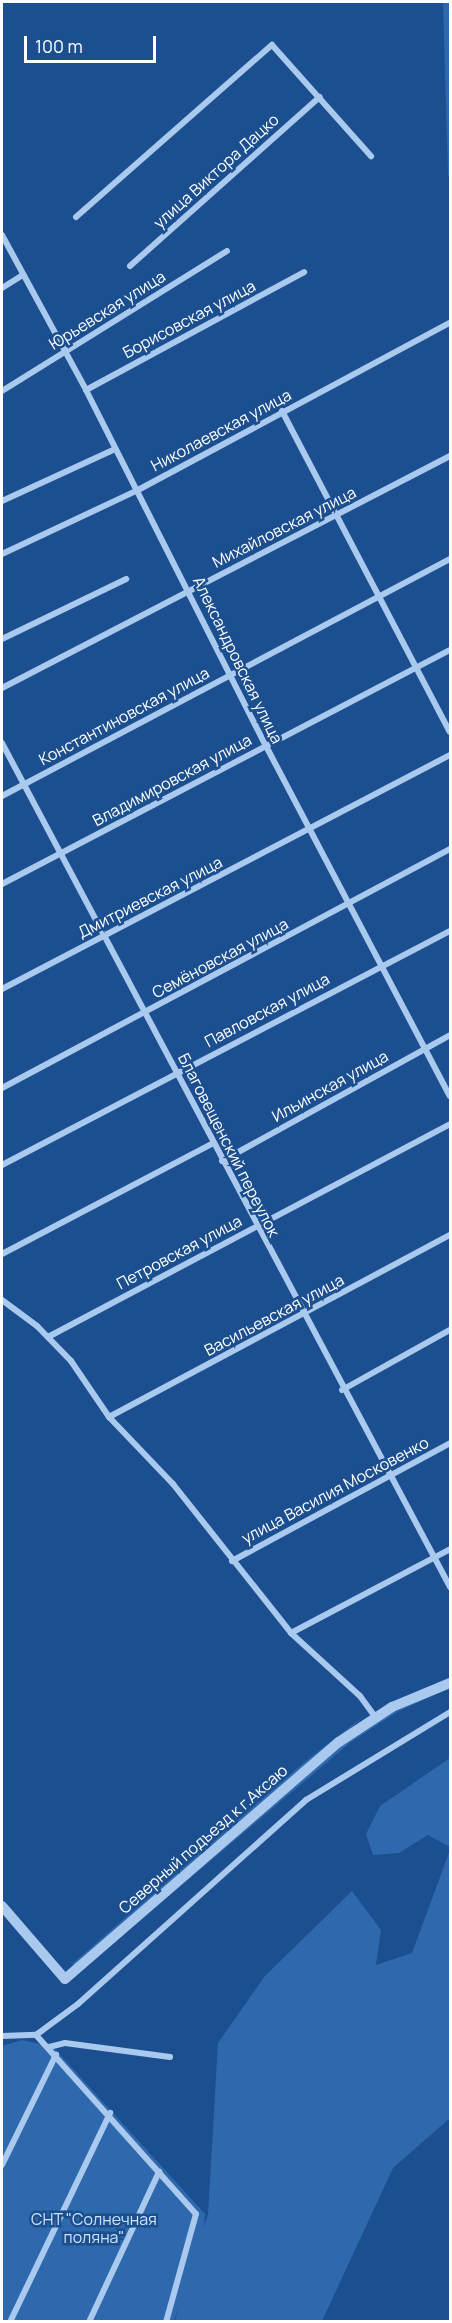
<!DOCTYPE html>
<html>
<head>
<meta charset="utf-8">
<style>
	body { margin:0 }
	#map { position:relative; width:452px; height:2323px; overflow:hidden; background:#1b4f8f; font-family:Manrope,sans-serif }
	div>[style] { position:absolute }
	.green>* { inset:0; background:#2e69ad }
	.minor>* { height:6px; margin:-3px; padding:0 3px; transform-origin:3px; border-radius:3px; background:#a9c9ee }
	.tertiary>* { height:10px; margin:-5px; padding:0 5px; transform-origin:5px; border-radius:5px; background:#a9c9ee }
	span { translate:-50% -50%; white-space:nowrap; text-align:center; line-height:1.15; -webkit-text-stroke:5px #1b4f8f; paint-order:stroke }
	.street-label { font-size:16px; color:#fff }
	.park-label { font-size:16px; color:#cfe3fa }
	.frame { position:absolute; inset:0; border:3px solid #fff; pointer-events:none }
	.scale { position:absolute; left:24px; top:36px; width:132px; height:27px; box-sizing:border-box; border:3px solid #fff; border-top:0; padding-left:8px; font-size:18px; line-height:21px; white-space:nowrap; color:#fff; -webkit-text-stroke:4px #1b4f8f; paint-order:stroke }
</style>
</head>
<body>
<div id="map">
	<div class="green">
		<div style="clip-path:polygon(443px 2px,450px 2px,450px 177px,448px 175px)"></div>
		<div style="clip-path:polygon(450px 1688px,397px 1712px,351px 1742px,79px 1972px,343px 1744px,395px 1711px)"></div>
		<div style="clip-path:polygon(367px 1714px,74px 1966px,72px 1964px,308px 1759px)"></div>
		<div style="clip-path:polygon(450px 1758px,450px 1847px,428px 1835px,399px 1853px,373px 1855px,366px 1834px,380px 1806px)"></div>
		<div style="clip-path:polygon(450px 1850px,450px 2118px,393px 2168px,322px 2321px,175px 2321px,180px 2305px,174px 2321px,2px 2321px,2px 2046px,22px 2040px,53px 2047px,205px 2214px,204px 2227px,208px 2214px,218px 2043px,265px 1976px,352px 1891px,381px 1930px,376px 1965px,412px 1953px)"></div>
	</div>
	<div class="minor">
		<div style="left:76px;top:217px;width:261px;rotate:-41.3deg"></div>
		<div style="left:272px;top:45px;width:149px;rotate:48.3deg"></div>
		<div style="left:2px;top:235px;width:176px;rotate:61.5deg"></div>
		<div style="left:86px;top:390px;width:399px;rotate:63.2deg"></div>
		<div style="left:266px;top:746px;width:395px;rotate:62.3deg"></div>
		<div style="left:130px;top:266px;width:254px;rotate:-41.7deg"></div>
		<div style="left:2px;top:288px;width:25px;rotate:-32deg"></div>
		<div style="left:86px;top:390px;width:248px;rotate:-28.4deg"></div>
		<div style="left:2px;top:391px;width:265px;rotate:-31.9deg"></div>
		<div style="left:282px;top:411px;width:362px;rotate:62.4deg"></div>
		<div style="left:2px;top:501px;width:124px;rotate:-24.7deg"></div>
		<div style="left:2px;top:554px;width:150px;rotate:-25.2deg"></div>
		<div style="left:138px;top:490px;width:354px;rotate:-28.2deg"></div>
		<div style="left:2px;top:639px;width:138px;rotate:-25.8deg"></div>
		<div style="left:2px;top:688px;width:505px;rotate:-27.38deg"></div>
		<div style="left:2px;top:743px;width:956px;rotate:62.04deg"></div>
		<div style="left:2px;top:796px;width:507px;rotate:-27.88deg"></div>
		<div style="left:2px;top:884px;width:505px;rotate:-27.58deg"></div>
		<div style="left:2px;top:989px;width:505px;rotate:-27.58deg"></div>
		<div style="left:2px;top:1088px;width:508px;rotate:-28.08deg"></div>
		<div style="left:222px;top:1161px;width:260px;rotate:-28.9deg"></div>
		<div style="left:2px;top:1165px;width:505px;rotate:-27.58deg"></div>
		<div style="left:2px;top:1254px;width:238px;rotate:-27.7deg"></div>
		<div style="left:2px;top:1300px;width:44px;rotate:36.6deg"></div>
		<div style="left:37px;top:1326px;width:49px;rotate:45.8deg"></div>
		<div style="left:71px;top:1361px;width:68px;rotate:55.8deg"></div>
		<div style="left:109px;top:1417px;width:93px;rotate:46.3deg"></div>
		<div style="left:173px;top:1484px;width:190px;rotate:51.6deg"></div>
		<div style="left:291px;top:1633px;width:93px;rotate:42.4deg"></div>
		<div style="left:360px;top:1696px;width:26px;rotate:54deg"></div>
		<div style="left:48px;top:1337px;width:455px;rotate:-27.9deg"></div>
		<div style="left:342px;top:1390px;width:124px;rotate:-29.1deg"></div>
		<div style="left:109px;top:1417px;width:387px;rotate:-28.1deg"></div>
		<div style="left:232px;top:1561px;width:248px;rotate:-28.4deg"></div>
		<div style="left:291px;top:1633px;width:180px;rotate:-27.8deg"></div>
		<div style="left:36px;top:2035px;width:52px;rotate:-36.4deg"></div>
		<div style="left:78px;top:2004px;width:306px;rotate:-41.8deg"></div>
		<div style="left:306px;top:1800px;width:169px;rotate:-31.4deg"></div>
		<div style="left:36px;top:2035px;width:240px;rotate:48.2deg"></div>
		<div style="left:196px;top:2214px;width:112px;rotate:105.5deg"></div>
		<div style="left:2px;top:2036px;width:34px;rotate:-2deg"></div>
		<div style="left:49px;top:2047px;width:16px;rotate:-14deg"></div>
		<div style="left:65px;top:2043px;width:106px;rotate:7.6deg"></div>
		<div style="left:2px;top:2165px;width:123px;rotate:-63.9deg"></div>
		<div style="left:10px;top:2322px;width:232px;rotate:-64.4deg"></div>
		<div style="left:89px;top:2322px;width:166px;rotate:-65deg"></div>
	</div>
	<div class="tertiary">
		<div style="left:2px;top:1906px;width:96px;rotate:49.2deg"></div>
		<div style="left:65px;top:1979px;width:362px;rotate:-40.9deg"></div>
		<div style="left:339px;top:1742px;width:64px;rotate:-33.4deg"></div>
		<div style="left:392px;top:1707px;width:63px;rotate:-22.5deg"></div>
	</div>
	<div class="street-label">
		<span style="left:216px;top:171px;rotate:-42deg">улица Виктора Дацко</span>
		<span style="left:107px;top:310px;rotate:-32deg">Юрьевская улица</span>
		<span style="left:189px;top:319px;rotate:-28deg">Борисовская улица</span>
		<span style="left:221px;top:430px;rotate:-28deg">Николаевская улица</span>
		<span style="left:284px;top:527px;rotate:-27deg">Михайловская улица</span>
		<span style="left:238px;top:660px;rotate:64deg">Александровская улица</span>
		<span style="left:124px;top:716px;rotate:-28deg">Константиновская улица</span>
		<span style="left:172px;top:780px;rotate:-28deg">Владимировская улица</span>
		<span style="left:150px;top:897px;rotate:-27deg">Дмитриевская улица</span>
		<span style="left:220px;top:958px;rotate:-28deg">Семёновская улица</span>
		<span style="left:267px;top:1010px;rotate:-28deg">Павловская улица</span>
		<span style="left:330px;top:1086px;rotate:-29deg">Ильинская улица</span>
		<span style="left:229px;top:1145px;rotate:63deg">Благовещенский переулок</span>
		<span style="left:179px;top:1252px;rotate:-28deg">Петровская улица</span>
		<span style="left:274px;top:1315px;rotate:-28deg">Васильевская улица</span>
		<span style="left:335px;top:1490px;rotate:-28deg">улица Василия Московенко</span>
		<span style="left:203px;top:1839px;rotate:-41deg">Северный подъезд к г.Аксаю</span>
	</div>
	<div class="park-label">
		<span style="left:94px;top:2228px">СНТ "Солнечная<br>поляна"</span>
	</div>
	<div class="frame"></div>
	<div class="scale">100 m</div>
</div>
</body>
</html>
